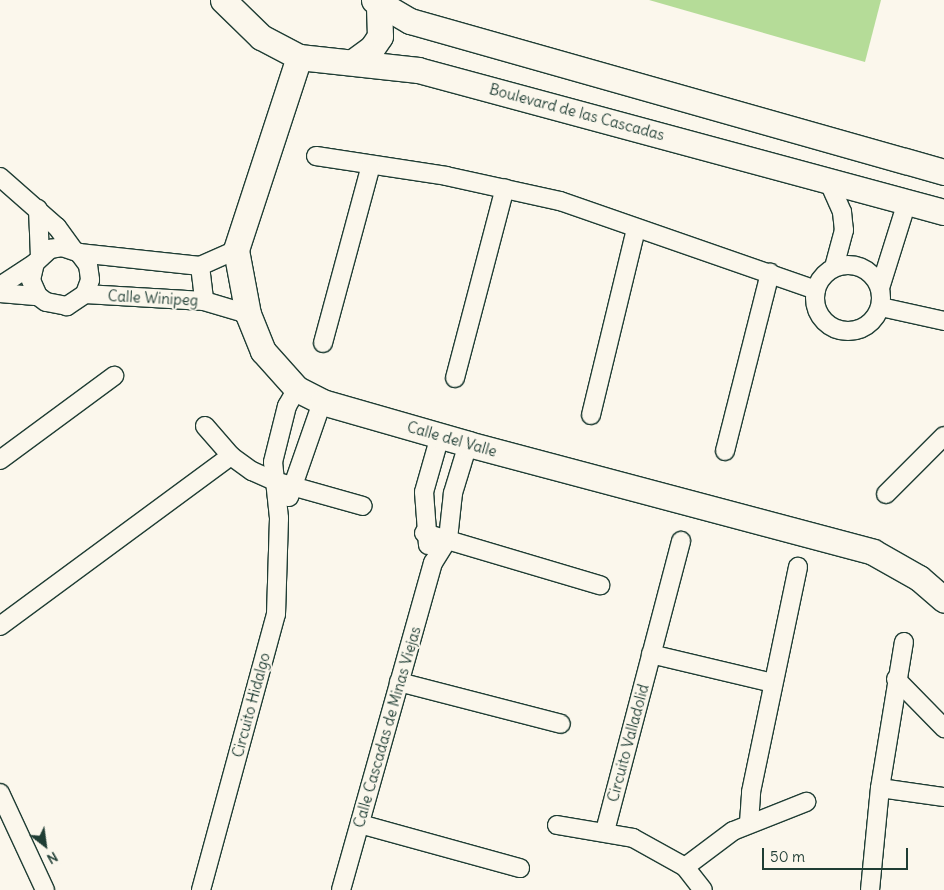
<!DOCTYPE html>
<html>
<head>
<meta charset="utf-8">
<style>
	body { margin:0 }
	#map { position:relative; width:944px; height:890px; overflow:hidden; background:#fbf7ec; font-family:Delius,sans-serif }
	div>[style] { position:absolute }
	.green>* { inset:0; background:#b5dc98 }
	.roads { filter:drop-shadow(1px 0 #1f3d34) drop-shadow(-1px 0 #1f3d34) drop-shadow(0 1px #1f3d34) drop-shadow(0 -1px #1f3d34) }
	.street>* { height:18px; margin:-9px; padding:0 9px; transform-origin:9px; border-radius:9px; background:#fbf7ec }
	.street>.ring { margin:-9px; padding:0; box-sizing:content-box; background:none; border:18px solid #fbf7ec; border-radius:50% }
	.secondary>* { height:25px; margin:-12.5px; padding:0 12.5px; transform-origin:12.5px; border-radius:12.5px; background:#fbf7ec }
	span { translate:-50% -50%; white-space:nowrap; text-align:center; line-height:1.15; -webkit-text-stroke:4px #fbf7ec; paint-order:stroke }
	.street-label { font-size:15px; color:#1f3d34 }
	.north { position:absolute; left:20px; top:820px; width:50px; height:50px; -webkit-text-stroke:4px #fbf7ec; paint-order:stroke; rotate:150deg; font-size:14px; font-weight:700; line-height:20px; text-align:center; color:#1f3d34 }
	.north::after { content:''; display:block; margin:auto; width:18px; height:22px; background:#1f3d34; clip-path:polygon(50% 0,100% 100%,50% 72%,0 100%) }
	.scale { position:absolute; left:762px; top:848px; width:146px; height:22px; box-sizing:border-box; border:2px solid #1f3d34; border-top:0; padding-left:6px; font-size:15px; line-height:18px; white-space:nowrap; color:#1f3d34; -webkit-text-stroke:4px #fbf7ec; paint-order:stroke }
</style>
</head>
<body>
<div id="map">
	<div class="green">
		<div style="clip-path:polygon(649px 0,881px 0,865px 62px)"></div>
	</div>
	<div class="roads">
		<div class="street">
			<div style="left:316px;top:156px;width:132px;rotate:8.7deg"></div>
			<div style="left:446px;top:176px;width:117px;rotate:12.4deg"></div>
			<div style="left:560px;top:201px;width:271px;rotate:19.2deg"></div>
			<div style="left:0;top:177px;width:76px;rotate:41.3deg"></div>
			<div style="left:57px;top:227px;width:29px;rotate:54deg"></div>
			<div style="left:827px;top:178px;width:37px;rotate:66deg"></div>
			<div style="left:842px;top:212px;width:18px;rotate:84deg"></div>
			<div style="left:844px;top:230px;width:39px;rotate:105deg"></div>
			<div style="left:38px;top:209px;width:47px;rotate:87.6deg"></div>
			<div style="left:79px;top:253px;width:15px;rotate:53deg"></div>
			<div style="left:88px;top:265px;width:15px;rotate:82deg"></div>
			<div style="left:90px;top:280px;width:15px;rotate:110deg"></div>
			<div style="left:85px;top:294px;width:22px;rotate:146deg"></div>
			<div style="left:67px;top:306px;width:21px;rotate:-169deg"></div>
			<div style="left:46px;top:302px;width:10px;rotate:-143deg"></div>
			<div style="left:38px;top:296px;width:17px;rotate:-114deg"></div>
			<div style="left:31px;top:280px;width:17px;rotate:-77deg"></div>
			<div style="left:35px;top:263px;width:21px;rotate:-43deg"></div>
			<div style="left:50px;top:249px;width:12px;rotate:-9deg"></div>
			<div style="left:62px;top:247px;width:18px;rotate:19deg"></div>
			<div style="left:79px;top:253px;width:122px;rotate:6.1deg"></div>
			<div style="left:200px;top:266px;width:39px;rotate:-24deg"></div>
			<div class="ring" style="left:815px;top:265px;width:48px;height:48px"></div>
			<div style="left:200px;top:266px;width:35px;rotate:83deg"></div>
			<div style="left:0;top:286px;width:42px;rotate:-33.3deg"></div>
			<div style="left:880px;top:288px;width:90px;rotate:-72.6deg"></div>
			<div style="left:0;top:293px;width:38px;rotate:5deg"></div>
			<div style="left:85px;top:294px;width:119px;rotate:3.4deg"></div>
			<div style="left:204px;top:301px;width:46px;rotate:16.5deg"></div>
			<div style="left:881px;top:307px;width:65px;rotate:12.5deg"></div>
			<div style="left:323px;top:343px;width:184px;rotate:-74.9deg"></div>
			<div style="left:455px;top:378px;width:196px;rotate:-75.3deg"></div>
			<div style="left:591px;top:415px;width:191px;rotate:-76.4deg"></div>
			<div style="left:205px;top:426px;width:40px;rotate:49deg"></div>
			<div style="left:231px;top:456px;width:26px;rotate:36deg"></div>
			<div style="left:252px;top:471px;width:24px;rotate:24deg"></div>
			<div style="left:274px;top:481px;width:92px;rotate:15.7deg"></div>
			<div style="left:725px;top:451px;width:184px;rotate:-75.8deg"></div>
			<div style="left:0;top:460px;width:142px;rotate:-36.4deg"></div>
			<div style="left:886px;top:494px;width:82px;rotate:-45deg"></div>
			<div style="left:289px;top:497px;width:101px;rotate:-70.8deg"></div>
			<div style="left:424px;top:533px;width:184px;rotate:16.5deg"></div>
			<div style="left:428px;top:545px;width:53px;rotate:-94.3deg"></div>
			<div style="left:424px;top:492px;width:58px;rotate:-74.1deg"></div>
			<div style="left:0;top:626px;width:287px;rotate:-36.4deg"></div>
			<div style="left:651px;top:654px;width:125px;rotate:13.4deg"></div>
			<div style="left:896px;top:679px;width:69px;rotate:45.6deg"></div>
			<div style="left:399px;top:682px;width:167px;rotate:14.5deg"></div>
			<div style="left:880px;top:788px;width:148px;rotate:-80.7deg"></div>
			<div style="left:0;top:793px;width:107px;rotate:65.1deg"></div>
			<div style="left:749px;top:823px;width:31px;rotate:-86deg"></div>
			<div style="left:751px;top:792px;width:230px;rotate:-78.2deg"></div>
			<div style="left:360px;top:824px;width:166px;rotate:15.4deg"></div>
			<div style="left:557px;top:825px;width:77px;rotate:9.7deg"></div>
			<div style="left:633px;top:838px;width:60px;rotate:29.1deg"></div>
			<div style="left:685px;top:867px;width:29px;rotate:52deg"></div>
			<div style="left:605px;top:831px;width:300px;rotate:-75.3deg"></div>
			<div style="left:685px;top:867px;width:60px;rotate:-36.9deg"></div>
			<div style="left:733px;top:831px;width:79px;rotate:-21.7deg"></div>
			<div style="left:201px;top:890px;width:286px;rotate:-74.8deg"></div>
			<div style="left:276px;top:614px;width:96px;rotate:-88.2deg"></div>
			<div style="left:279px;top:518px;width:56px;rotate:-96.1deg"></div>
			<div style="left:273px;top:462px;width:58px;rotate:-76deg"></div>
			<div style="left:287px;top:406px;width:20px;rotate:-60deg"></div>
			<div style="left:341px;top:890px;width:340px;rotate:-74.3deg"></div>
			<div style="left:433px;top:563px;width:28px;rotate:-58deg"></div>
			<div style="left:448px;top:539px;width:46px;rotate:-83.8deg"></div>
			<div style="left:453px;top:493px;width:51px;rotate:-73deg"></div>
			<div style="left:870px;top:890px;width:102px;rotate:-84.4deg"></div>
			<div style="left:880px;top:788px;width:65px;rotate:8deg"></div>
		</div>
		<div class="secondary">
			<div style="left:223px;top:0;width:53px;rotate:44.2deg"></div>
			<div style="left:261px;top:37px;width:43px;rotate:27.8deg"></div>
			<div style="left:299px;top:57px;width:120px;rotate:6.2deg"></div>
			<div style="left:418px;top:70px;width:545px;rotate:15.11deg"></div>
			<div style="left:374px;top:0;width:42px;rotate:30.3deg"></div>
			<div style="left:410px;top:21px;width:555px;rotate:15.79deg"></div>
			<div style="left:299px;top:57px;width:203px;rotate:108.1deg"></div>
			<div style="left:236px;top:250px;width:65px;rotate:79.4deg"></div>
			<div style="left:248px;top:314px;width:40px;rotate:68deg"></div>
			<div style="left:263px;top:351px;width:51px;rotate:48.2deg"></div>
			<div style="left:297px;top:389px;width:28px;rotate:27deg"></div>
			<div style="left:322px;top:402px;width:152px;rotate:16deg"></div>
			<div style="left:468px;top:444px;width:419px;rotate:14.9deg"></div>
			<div style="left:873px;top:552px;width:53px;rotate:29.5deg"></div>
			<div style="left:919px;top:578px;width:33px;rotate:41deg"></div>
			<div style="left:354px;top:61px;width:22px;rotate:-36deg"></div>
			<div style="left:372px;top:48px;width:14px;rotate:-56deg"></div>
			<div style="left:380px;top:36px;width:32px;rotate:-92deg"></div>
		</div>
	</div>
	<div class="street-label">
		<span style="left:577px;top:112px;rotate:15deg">Boulevard de las Cascadas</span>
		<span style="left:153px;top:298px;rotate:3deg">Calle Winipeg</span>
		<span style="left:452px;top:439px;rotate:16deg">Calle del Valle</span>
		<span style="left:251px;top:705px;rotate:-75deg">Circuito Hidalgo</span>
		<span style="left:387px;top:727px;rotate:-74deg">Calle Cascadas de Minas Viejas</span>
		<span style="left:628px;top:743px;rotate:-75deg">Circuito Valladolid</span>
	</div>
	<div class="north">N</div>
	<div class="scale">50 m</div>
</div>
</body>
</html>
